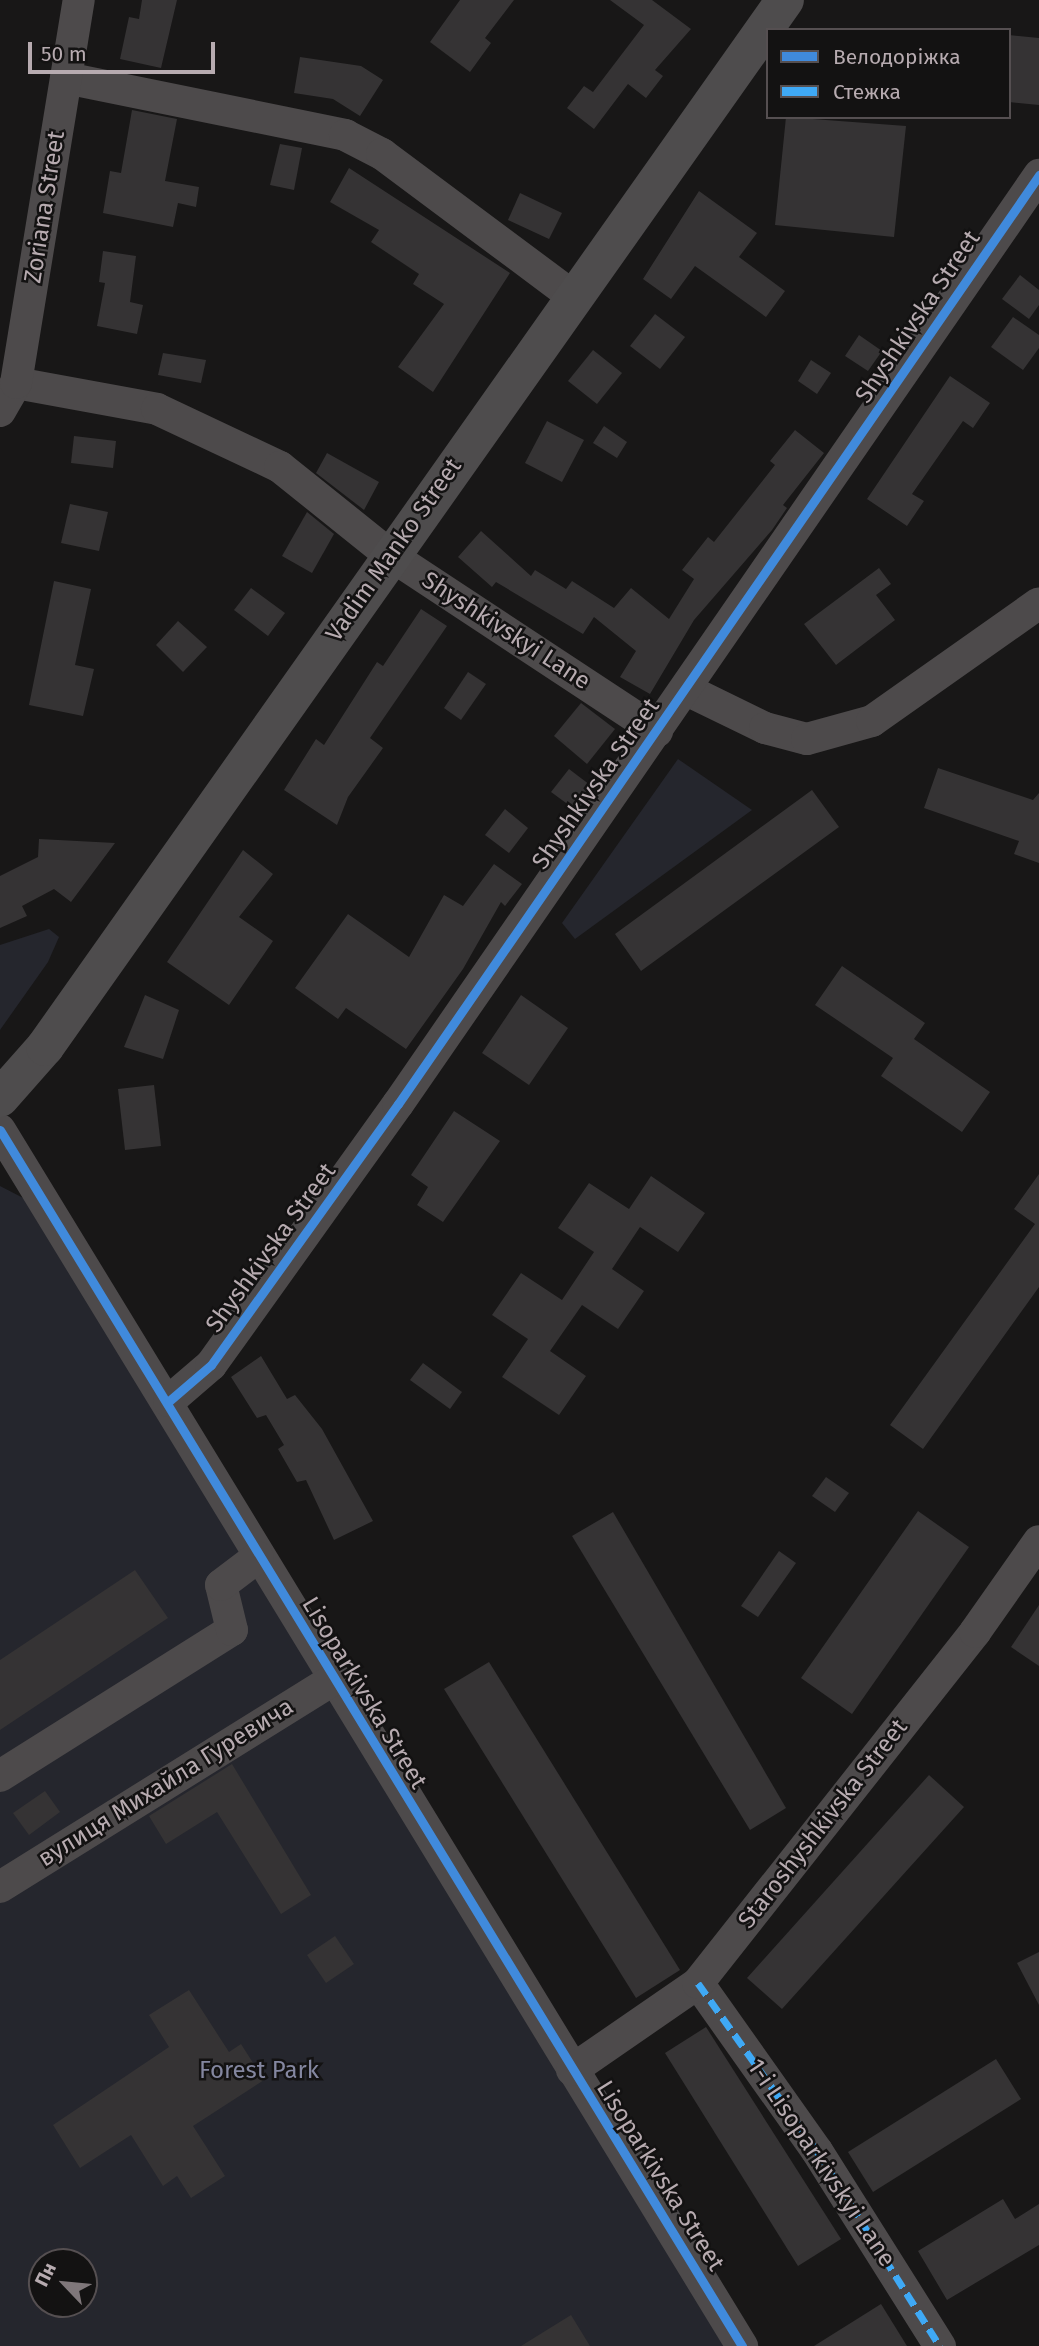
<!DOCTYPE html>
<html>
<head>
<meta charset="utf-8">
<style>
	body { margin:0 }
	#map { position:relative; width:1039px; height:2346px; overflow:hidden; background:#181717; font-family:"Fira Sans",sans-serif }
	div>[style] { position:absolute }
	.green>* { inset:0; background:#25262d }
	.building>* { inset:0; background:#353334 }
	.minor>* { height:32px; margin:-16px; padding:0 16px; transform-origin:16px; border-radius:16px; background:#4d4a4b }
	.major>* { height:38px; margin:-19px; padding:0 19px; transform-origin:19px; border-radius:19px; background:#4e4c4d }
	.quiet>* { height:7px; margin-top:-3.5px; transform-origin:0; background:repeating-linear-gradient(90deg,#3fa9f5 0 14px,transparent 0 21px) }
	.cycleway>* { height:9px; margin:-4.5px; padding:0 4.5px; transform-origin:4.5px; border-radius:4.5px; background:#408adc }
	span { translate:-50% -50%; white-space:nowrap; text-align:center; line-height:1.15; -webkit-text-stroke:5px #131212; paint-order:stroke }
	.street-label { font-size:24px; color:#b7abb0 }
	.park-label { font-size:24px; color:#8487a0 }
	.legend { position:absolute; left:766px; top:28px; width:245px; height:91px; box-sizing:border-box; background:#131212; border:2px solid #554f51; margin:0; padding:9px 12px; list-style:none; font-size:21px; color:#b7abb0 }
	.legend li { display:flex; align-items:center; gap:14px; height:35px }
	.legend b { width:35px; border:2px solid #554f51 }
	.north { position:absolute; left:28px; top:2248px; width:70px; height:70px; box-sizing:border-box; background:#131212; border:2px solid #554f51; border-radius:50%; rotate:296deg; font-size:19px; font-weight:700; line-height:28px; text-align:center; color:#b7abb0 }
	.north::after { content:''; display:block; margin:auto; width:24px; height:32px; background:#7f777a; clip-path:polygon(50% 0,100% 100%,50% 72%,0 100%) }
	.scale { position:absolute; left:28px; top:42px; width:187px; height:32px; box-sizing:border-box; border:4px solid #b7abb0; border-top:0; padding-left:9px; font-size:21px; line-height:24px; white-space:nowrap; color:#b7abb0; -webkit-text-stroke:5px #131212; paint-order:stroke }
</style>
</head>
<body>
<div id="map">
	<div class="green">
		<div style="clip-path:polygon(678px 759px,752px 810px,575px 939px,562px 923px)"></div>
		<div style="clip-path:polygon(49px 929px,59px 937px,48px 962px,0 1030px,0 945px)"></div>
		<div style="clip-path:polygon(evenodd,0 1186px,29px 1201px,733px 2346px,0 2346px,0 1186px,42px 2262px,84px 2262px,84px 2304px,42px 2304px,42px 2262px)"></div>
	</div>
	<div class="building">
		<div style="clip-path:polygon(142px 0,177px 0,161px 68px,120px 59px,129px 17px,139px 19px)"></div>
		<div style="clip-path:polygon(460px 0,514px 0,485px 38px,491px 43px,470px 72px,430px 42px)"></div>
		<div style="clip-path:polygon(610px 0,652px 0,691px 29px,655px 70px,663px 76px,646px 98px,628px 84px,594px 129px,567px 108px,584px 86px,593px 92px,644px 25px)"></div>
		<div style="clip-path:polygon(1009px 35px,1039px 38px,1039px 105px,1009px 102px)"></div>
		<div style="clip-path:polygon(300px 57px,361px 66px,383px 80px,360px 116px,333px 99px,294px 93px)"></div>
		<div style="clip-path:polygon(132px 110px,177px 119px,165px 181px,199px 187px,196px 207px,178px 203px,173px 227px,103px 213px,110px 171px,121px 173px)"></div>
		<div style="clip-path:polygon(786px 117px,906px 126px,894px 237px,775px 225px)"></div>
		<div style="clip-path:polygon(280px 144px,302px 148px,294px 190px,270px 185px)"></div>
		<div style="clip-path:polygon(349px 168px,510px 273px,433px 392px,398px 367px,444px 304px,413px 284px,419px 274px,371px 242px,379px 230px,330px 202px)"></div>
		<div style="clip-path:polygon(699px 191px,757px 233px,739px 257px,785px 291px,766px 317px,695px 266px,671px 299px,643px 279px)"></div>
		<div style="clip-path:polygon(520px 193px,562px 213px,549px 239px,508px 220px)"></div>
		<div style="clip-path:polygon(103px 251px,136px 256px,130px 302px,143px 305px,137px 334px,97px 326px,105px 283px,99px 282px)"></div>
		<div style="clip-path:polygon(1020px 275px,1039px 290px,1039px 305px,1029px 319px,1002px 299px)"></div>
		<div style="clip-path:polygon(655px 314px,685px 337px,660px 369px,630px 346px)"></div>
		<div style="clip-path:polygon(1013px 317px,1039px 335px,1039px 348px,1023px 370px,991px 347px)"></div>
		<div style="clip-path:polygon(859px 335px,882px 351px,868px 371px,845px 356px)"></div>
		<div style="clip-path:polygon(593px 350px,622px 373px,597px 404px,568px 381px)"></div>
		<div style="clip-path:polygon(163px 353px,206px 360px,201px 383px,158px 375px)"></div>
		<div style="clip-path:polygon(811px 360px,831px 373px,817px 394px,798px 381px)"></div>
		<div style="clip-path:polygon(950px 376px,990px 403px,973px 428px,963px 421px,912px 494px,924px 501px,907px 526px,867px 499px)"></div>
		<div style="clip-path:polygon(547px 421px,584px 440px,562px 482px,525px 463px)"></div>
		<div style="clip-path:polygon(604px 426px,627px 442px,617px 458px,593px 443px)"></div>
		<div style="clip-path:polygon(795px 430px,824px 453px,783px 505px,787px 508px,772px 530px,694px 620px,650px 694px,620px 677px,636px 651px,594px 617px,583px 634px,496px 582px,492px 587px,458px 557px,481px 531px,531px 576px,535px 570px,566px 589px,572px 581px,614px 608px,631px 588px,669px 619px,694px 579px,682px 570px,708px 537px,714px 542px,775px 465px,770px 461px)"></div>
		<div style="clip-path:polygon(74px 436px,116px 441px,113px 468px,71px 463px)"></div>
		<div style="clip-path:polygon(327px 453px,379px 482px,364px 510px,316px 473px)"></div>
		<div style="clip-path:polygon(70px 504px,108px 512px,99px 551px,61px 543px)"></div>
		<div style="clip-path:polygon(307px 512px,334px 534px,312px 573px,282px 556px)"></div>
		<div style="clip-path:polygon(879px 568px,891px 584px,876px 595px,895px 620px,836px 665px,804px 624px)"></div>
		<div style="clip-path:polygon(54px 581px,91px 589px,75px 665px,94px 669px,83px 716px,29px 705px)"></div>
		<div style="clip-path:polygon(251px 588px,285px 613px,268px 636px,234px 610px)"></div>
		<div style="clip-path:polygon(421px 609px,447px 626px,370px 738px,383px 748px,348px 797px,337px 825px,284px 790px,316px 739px,324px 745px,377px 662px,383px 666px)"></div>
		<div style="clip-path:polygon(178px 621px,207px 647px,183px 672px,156px 645px)"></div>
		<div style="clip-path:polygon(468px 672px,486px 684px,461px 720px,444px 708px)"></div>
		<div style="clip-path:polygon(581px 703px,615px 729px,587px 764px,554px 736px)"></div>
		<div style="clip-path:polygon(938px 768px,1033px 800px,1039px 793px,1039px 863px,1014px 854px,1019px 841px,924px 808px)"></div>
		<div style="clip-path:polygon(569px 769px,594px 788px,577px 811px,551px 792px)"></div>
		<div style="clip-path:polygon(812px 790px,839px 827px,641px 971px,615px 934px)"></div>
		<div style="clip-path:polygon(505px 809px,528px 828px,509px 853px,485px 835px)"></div>
		<div style="clip-path:polygon(39px 839px,115px 843px,71px 902px,54px 889px,22px 906px,27px 916px,0 928px,0 876px,38px 857px)"></div>
		<div style="clip-path:polygon(243px 850px,273px 874px,239px 917px,273px 941px,229px 1005px,167px 962px)"></div>
		<div style="clip-path:polygon(494px 864px,522px 884px,505px 906px,501px 902px,463px 969px,406px 1049px,346px 1008px,338px 1019px,295px 988px,348px 914px,409px 957px,444px 895px,463px 906px)"></div>
		<div style="clip-path:polygon(842px 966px,925px 1023px,914px 1039px,990px 1092px,962px 1132px,881px 1076px,893px 1058px,815px 1005px)"></div>
		<div style="clip-path:polygon(145px 995px,179px 1010px,163px 1059px,124px 1047px)"></div>
		<div style="clip-path:polygon(521px 995px,568px 1028px,529px 1085px,482px 1053px)"></div>
		<div style="clip-path:polygon(154px 1085px,161px 1146px,125px 1150px,118px 1089px)"></div>
		<div style="clip-path:polygon(454px 1111px,500px 1141px,443px 1222px,417px 1205px,428px 1187px,411px 1175px)"></div>
		<div style="clip-path:polygon(1039px 1174px,1039px 1287px,923px 1449px,890px 1425px,1035px 1224px,1014px 1209px)"></div>
		<div style="clip-path:polygon(651px 1176px,705px 1213px,678px 1252px,640px 1227px,612px 1269px,644px 1291px,618px 1329px,582px 1305px,550px 1351px,586px 1376px,559px 1415px,502px 1377px,528px 1339px,492px 1315px,521px 1273px,562px 1300px,594px 1252px,558px 1228px,589px 1183px,629px 1209px)"></div>
		<div style="clip-path:polygon(261px 1356px,287px 1399px,295px 1395px,322px 1429px,373px 1521px,334px 1540px,306px 1480px,297px 1482px,278px 1449px,284px 1445px,266px 1415px,257px 1418px,231px 1377px)"></div>
		<div style="clip-path:polygon(423px 1363px,462px 1392px,450px 1409px,410px 1380px)"></div>
		<div style="clip-path:polygon(826px 1477px,849px 1493px,835px 1512px,812px 1496px)"></div>
		<div style="clip-path:polygon(918px 1511px,969px 1547px,852px 1714px,801px 1678px)"></div>
		<div style="clip-path:polygon(613px 1512px,786px 1808px,750px 1830px,572px 1536px)"></div>
		<div style="clip-path:polygon(779px 1551px,796px 1563px,758px 1617px,741px 1606px)"></div>
		<div style="clip-path:polygon(135px 1570px,168px 1618px,0 1730px,0 1660px)"></div>
		<div style="clip-path:polygon(1039px 1605px,1039px 1666px,1011px 1647px)"></div>
		<div style="clip-path:polygon(489px 1662px,680px 1970px,636px 1998px,444px 1689px)"></div>
		<div style="clip-path:polygon(232px 1764px,311px 1895px,281px 1914px,217px 1812px,166px 1844px,149px 1816px)"></div>
		<div style="clip-path:polygon(929px 1775px,964px 1807px,782px 2009px,747px 1978px)"></div>
		<div style="clip-path:polygon(45px 1791px,60px 1812px,29px 1835px,13px 1813px)"></div>
		<div style="clip-path:polygon(335px 1936px,354px 1964px,326px 1983px,307px 1955px)"></div>
		<div style="clip-path:polygon(1039px 1952px,1039px 2005px,1017px 1963px)"></div>
		<div style="clip-path:polygon(189px 1990px,229px 2052px,241px 2044px,264px 2080px,193px 2126px,225px 2176px,191px 2198px,177px 2176px,163px 2186px,131px 2135px,80px 2168px,53px 2125px,169px 2047px,149px 2015px)"></div>
		<div style="clip-path:polygon(706px 2027px,841px 2239px,798px 2266px,665px 2053px)"></div>
		<div style="clip-path:polygon(996px 2059px,1021px 2099px,873px 2192px,848px 2152px)"></div>
		<div style="clip-path:polygon(1003px 2199px,1015px 2219px,1039px 2204px,1039px 2245px,947px 2300px,918px 2251px)"></div>
		<div style="clip-path:polygon(881px 2304px,907px 2346px,814px 2346px)"></div>
		<div style="clip-path:polygon(571px 2315px,590px 2346px,521px 2346px)"></div>
	</div>
	<div class="minor">
		<div style="left:66px;top:78px;width:285px;rotate:11.5deg"></div>
		<div style="left:345px;top:135px;width:42px;rotate:27.2deg"></div>
		<div style="left:382px;top:154px;width:239px;rotate:36.7deg"></div>
		<div style="left:16px;top:383px;width:143px;rotate:10.4deg"></div>
		<div style="left:157px;top:409px;width:136px;rotate:25.2deg"></div>
		<div style="left:280px;top:467px;width:141px;rotate:38.7deg"></div>
		<div style="left:390px;top:555px;width:320px;rotate:33.4deg"></div>
		<div style="left:0;top:411px;width:32px;rotate:-60deg"></div>
		<div style="left:16px;top:383px;width:388px;rotate:-80.7deg"></div>
		<div style="left:687px;top:690px;width:87px;rotate:26deg"></div>
		<div style="left:765px;top:728px;width:43px;rotate:14.7deg"></div>
		<div style="left:807px;top:739px;width:67px;rotate:-15.5deg"></div>
		<div style="left:872px;top:721px;width:204px;rotate:-35.2deg"></div>
		<div style="left:0;top:1130px;width:1425px;rotate:58.61deg"></div>
		<div style="left:169px;top:1401px;width:55px;rotate:-40.6deg"></div>
		<div style="left:211px;top:1365px;width:321px;rotate:-54.4deg"></div>
		<div style="left:398px;top:1104px;width:1129px;rotate:-55.39deg"></div>
		<div style="left:0;top:1776px;width:274px;rotate:-32.2deg"></div>
		<div style="left:232px;top:1630px;width:46px;rotate:-103.7deg"></div>
		<div style="left:221px;top:1585px;width:46px;rotate:-37.1deg"></div>
		<div style="left:0;top:1887px;width:391px;rotate:-31.9deg"></div>
		<div style="left:698px;top:1983px;width:206px;rotate:54.7deg"></div>
		<div style="left:817px;top:2151px;width:231px;rotate:57.8deg"></div>
		<div style="left:572px;top:2070px;width:153px;rotate:-34.6deg"></div>
		<div style="left:698px;top:1983px;width:447px;rotate:-51.7deg"></div>
		<div style="left:975px;top:1632px;width:111px;rotate:-54.9deg"></div>
	</div>
	<div class="major">
		<div style="left:0;top:1098px;width:68px;rotate:-48.6deg"></div>
		<div style="left:45px;top:1047px;width:1282px;rotate:-54.75deg"></div>
	</div>
	<div class="quiet">
		<div style="left:698px;top:1983px;width:206px;rotate:54.7deg"></div>
		<div style="left:817px;top:2151px;width:231px;rotate:57.8deg"></div>
	</div>
	<div class="cycleway">
		<div style="left:0;top:1130px;width:1425px;rotate:58.61deg"></div>
		<div style="left:169px;top:1401px;width:55px;rotate:-40.6deg"></div>
		<div style="left:211px;top:1365px;width:321px;rotate:-54.4deg"></div>
		<div style="left:398px;top:1104px;width:1129px;rotate:-55.39deg"></div>
	</div>
	<div class="street-label">
		<span style="left:45px;top:207px;rotate:-81deg">Zoriana Street</span>
		<span style="left:918px;top:317px;rotate:-56deg">Shyshkivska Street</span>
		<span style="left:394px;top:550px;rotate:-55deg">Vadim Manko Street</span>
		<span style="left:506px;top:631px;rotate:33deg">Shyshkivskyi Lane</span>
		<span style="left:596px;top:784px;rotate:-55deg">Shyshkivska Street</span>
		<span style="left:271px;top:1248px;rotate:-54deg">Shyshkivska Street</span>
		<span style="left:364px;top:1693px;rotate:59deg">Lisoparkivska Street</span>
		<span style="left:166px;top:1783px;rotate:-32deg">вулиця Михайла Гуревича</span>
		<span style="left:823px;top:1824px;rotate:-52deg">Staroshyshkivska Street</span>
		<span style="left:821px;top:2163px;rotate:56deg">1-i Lisoparkivskyi Lane</span>
		<span style="left:660px;top:2176px;rotate:58deg">Lisoparkivska Street</span>
	</div>
	<div class="park-label">
		<span style="left:259px;top:2071px">Forest Park</span>
	</div>
	<ul class="legend">
	<li><b style="height:9px;background:#408adc"></b>Велодоріжка</li>
	<li><b style="height:9px;background:#3fa9f5"></b>Стежка</li>
	</ul>
	<div class="north">Пн</div>
	<div class="scale">50 m</div>
</div>
</body>
</html>
